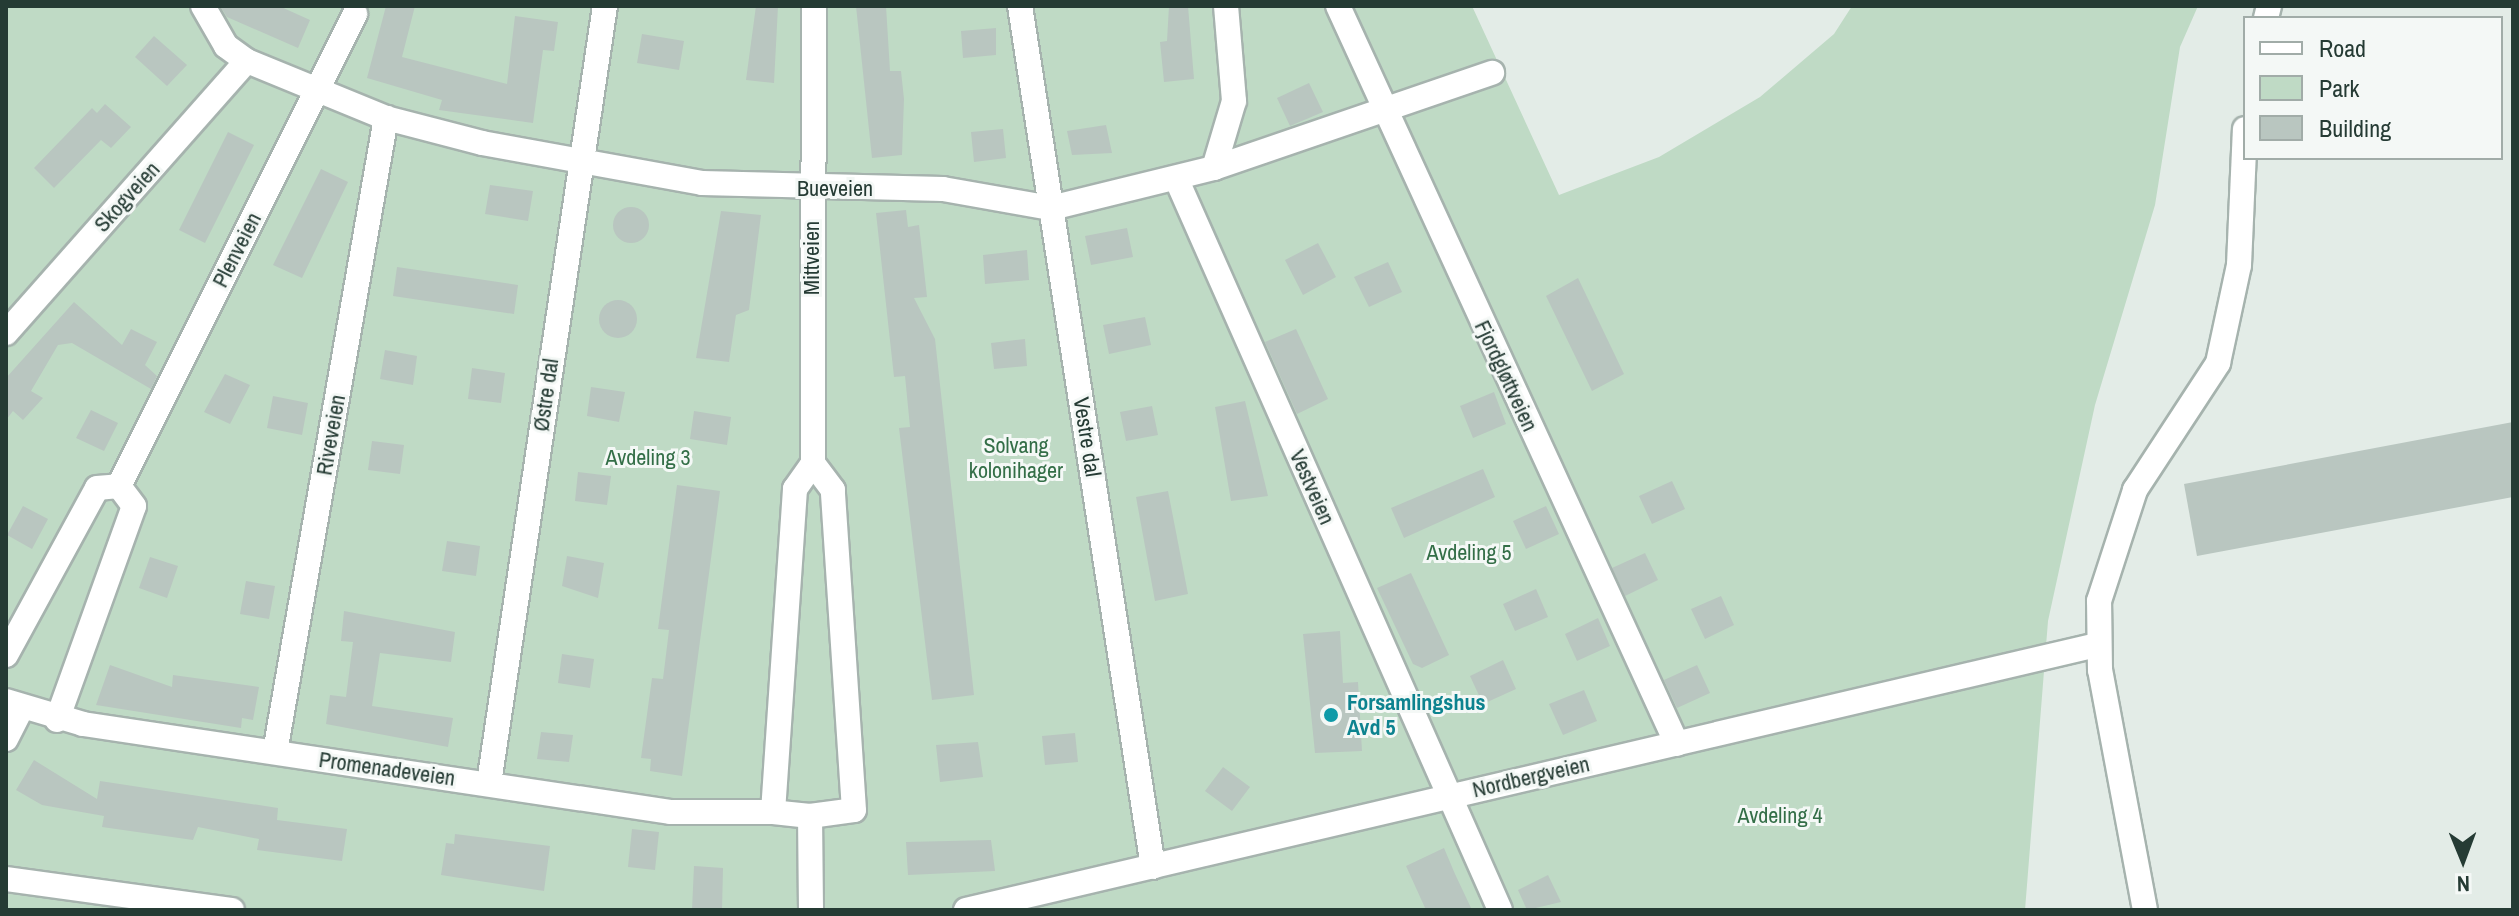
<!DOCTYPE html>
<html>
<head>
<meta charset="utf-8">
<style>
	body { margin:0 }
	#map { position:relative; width:2519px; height:916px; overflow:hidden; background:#e3ece7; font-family:"Archivo Narrow",sans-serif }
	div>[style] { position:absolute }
	.green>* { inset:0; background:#bfdac5 }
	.building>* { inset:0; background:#b9c6c0 }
	.round { border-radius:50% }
	.roads { filter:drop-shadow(2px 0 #a6b3ae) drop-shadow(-2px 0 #a6b3ae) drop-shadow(0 2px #a6b3ae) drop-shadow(0 -2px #a6b3ae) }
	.minor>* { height:24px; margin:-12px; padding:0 12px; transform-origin:12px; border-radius:12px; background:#fff }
	.dots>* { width:22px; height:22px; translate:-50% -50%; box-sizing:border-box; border:4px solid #f4f8f6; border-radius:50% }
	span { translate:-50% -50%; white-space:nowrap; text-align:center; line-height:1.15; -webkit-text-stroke:6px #f4f8f6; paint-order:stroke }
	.street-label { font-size:22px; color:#253b34 }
	.park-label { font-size:22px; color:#336e47 }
	.culture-label { font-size:22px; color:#0d838f; font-weight:700 }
	.left { translate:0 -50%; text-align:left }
	.frame { position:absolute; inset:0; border:8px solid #253b34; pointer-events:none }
	.legend { position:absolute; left:2243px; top:16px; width:260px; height:144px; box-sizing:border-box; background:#f4f8f6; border:2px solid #a1aca8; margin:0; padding:10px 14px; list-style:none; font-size:24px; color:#253b34 }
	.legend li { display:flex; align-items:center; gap:16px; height:40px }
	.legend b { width:40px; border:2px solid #a1aca8 }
	.north { position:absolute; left:2423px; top:820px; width:80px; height:80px; -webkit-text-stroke:6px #f4f8f6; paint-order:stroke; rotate:179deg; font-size:22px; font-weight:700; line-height:32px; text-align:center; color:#253b34 }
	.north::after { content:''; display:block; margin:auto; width:28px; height:36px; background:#253b34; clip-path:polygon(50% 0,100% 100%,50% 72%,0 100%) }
</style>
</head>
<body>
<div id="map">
	<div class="green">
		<div style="clip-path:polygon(6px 6px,1472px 6px,1559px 195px,1659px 157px,1760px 97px,1834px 34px,1852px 6px,2198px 6px,2180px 47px,2155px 205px,2095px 405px,2048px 621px,2025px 910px,6px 910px)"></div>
	</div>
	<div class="building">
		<div style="clip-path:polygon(220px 6px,279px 6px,310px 20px,298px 48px,227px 17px)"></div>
		<div style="clip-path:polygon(386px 6px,415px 6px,402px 57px,507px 84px,515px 16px,558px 22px,554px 51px,543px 50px,533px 123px,439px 110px,442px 100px,367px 78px)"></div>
		<div style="clip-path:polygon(756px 6px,778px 6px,774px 83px,746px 80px)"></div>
		<div style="clip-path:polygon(856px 6px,886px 6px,890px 71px,901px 71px,904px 99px,902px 155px,872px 158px)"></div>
		<div style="clip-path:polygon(1169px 6px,1188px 6px,1194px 79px,1164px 82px,1160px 42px,1167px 41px)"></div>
		<div style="clip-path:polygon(996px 28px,996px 55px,963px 58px,961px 31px)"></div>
		<div style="clip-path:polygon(642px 34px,684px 41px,679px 70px,637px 63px)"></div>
		<div style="clip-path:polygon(154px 36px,187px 65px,167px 86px,135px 57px)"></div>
		<div style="clip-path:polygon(1309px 83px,1323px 112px,1290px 126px,1277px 98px)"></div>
		<div style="clip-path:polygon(105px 104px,131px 127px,111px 148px,101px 140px,54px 188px,34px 168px,92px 108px,97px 113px)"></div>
		<div style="clip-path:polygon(1106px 125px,1112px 153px,1072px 155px,1067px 131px)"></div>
		<div style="clip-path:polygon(1003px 129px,1006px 158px,974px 162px,971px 132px)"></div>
		<div style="clip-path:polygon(228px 132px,254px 145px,205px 243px,179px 230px)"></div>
		<div style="clip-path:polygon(321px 169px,348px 182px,302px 278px,273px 265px)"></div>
		<div style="clip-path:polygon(490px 185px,533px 191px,528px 221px,485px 214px)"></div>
		<div class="round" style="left:613px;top:207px;width:36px;height:36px"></div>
		<div style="clip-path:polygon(906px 210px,908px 227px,919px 225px,927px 297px,914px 298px,935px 339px,974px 695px,932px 700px,899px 428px,910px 427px,905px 376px,894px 377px,876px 213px)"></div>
		<div style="clip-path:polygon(721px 211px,761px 215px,749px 310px,736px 315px,729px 362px,696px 358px)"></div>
		<div style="clip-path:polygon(1127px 228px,1133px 257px,1091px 265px,1085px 236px)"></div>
		<div style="clip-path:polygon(1318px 243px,1336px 277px,1303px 295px,1285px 260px)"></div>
		<div style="clip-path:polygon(1027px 250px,1029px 280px,985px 284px,983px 255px)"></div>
		<div style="clip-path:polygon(1388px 262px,1402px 292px,1369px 307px,1354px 277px)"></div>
		<div style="clip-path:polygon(397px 267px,518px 285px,514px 314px,393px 296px)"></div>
		<div style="clip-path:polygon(1578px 278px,1624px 374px,1592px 391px,1546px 296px)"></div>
		<div class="round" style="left:599px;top:300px;width:38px;height:38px"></div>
		<div style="clip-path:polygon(74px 302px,122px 345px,131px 329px,157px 342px,145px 365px,157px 376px,151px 389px,72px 343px,58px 345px,31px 391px,43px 398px,23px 420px,13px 411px,6px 420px,6px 378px)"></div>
		<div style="clip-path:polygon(1145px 317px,1151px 345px,1109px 354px,1103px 325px)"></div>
		<div style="clip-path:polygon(1296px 329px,1328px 399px,1297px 414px,1265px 342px)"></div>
		<div style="clip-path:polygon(1025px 339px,1027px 366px,994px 369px,991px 343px)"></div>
		<div style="clip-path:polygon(385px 350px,417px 356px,413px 385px,380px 379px)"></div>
		<div style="clip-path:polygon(472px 368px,505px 373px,501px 403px,468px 399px)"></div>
		<div style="clip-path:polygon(225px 374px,250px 385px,230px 424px,204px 412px)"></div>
		<div style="clip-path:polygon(591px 387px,625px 392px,619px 422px,587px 416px)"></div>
		<div style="clip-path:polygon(1494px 392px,1506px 424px,1473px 438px,1460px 406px)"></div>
		<div style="clip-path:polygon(273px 396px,308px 403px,302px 435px,267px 428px)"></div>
		<div style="clip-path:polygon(1245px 401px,1268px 496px,1231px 501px,1215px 407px)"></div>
		<div style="clip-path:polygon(1152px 406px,1158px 435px,1126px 441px,1120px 412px)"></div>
		<div style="clip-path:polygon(91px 410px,118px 423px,104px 451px,76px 438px)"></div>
		<div style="clip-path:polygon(694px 411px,731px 417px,727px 445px,690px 439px)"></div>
		<div style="clip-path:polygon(2513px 422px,2513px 497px,2197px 556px,2184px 484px)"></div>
		<div style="clip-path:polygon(372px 441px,404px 445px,400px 474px,368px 470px)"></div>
		<div style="clip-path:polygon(1483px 469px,1495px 497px,1404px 538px,1391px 508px)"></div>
		<div style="clip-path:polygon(578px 472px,611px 476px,607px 505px,575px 501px)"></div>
		<div style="clip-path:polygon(1672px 481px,1685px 509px,1652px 524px,1639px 496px)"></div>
		<div style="clip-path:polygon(677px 485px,720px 491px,682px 776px,650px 771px,651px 759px,641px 758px,652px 678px,663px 679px,669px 630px,658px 629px)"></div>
		<div style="clip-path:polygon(1168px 491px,1188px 594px,1155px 601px,1136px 497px)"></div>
		<div style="clip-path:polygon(23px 506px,48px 519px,32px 549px,7px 535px)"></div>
		<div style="clip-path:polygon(1546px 506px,1559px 534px,1526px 549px,1513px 521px)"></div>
		<div style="clip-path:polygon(447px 541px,480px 546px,476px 576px,442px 571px)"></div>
		<div style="clip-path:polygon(1645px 553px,1658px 580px,1625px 596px,1612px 568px)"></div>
		<div style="clip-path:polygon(567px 556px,604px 563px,598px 598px,562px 586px)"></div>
		<div style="clip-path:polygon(150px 557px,178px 566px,167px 598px,139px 588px)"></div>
		<div style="clip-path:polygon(1411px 573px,1449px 655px,1422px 668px,1413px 664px,1377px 588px)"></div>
		<div style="clip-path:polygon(246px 581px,275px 586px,269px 619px,240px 614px)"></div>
		<div style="clip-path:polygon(1536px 589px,1548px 617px,1515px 631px,1503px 604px)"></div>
		<div style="clip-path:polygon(1721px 596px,1734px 625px,1705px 639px,1691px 609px)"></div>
		<div style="clip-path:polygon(344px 611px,455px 632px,451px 662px,380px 653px,372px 706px,453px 718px,448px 747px,326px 724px,330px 695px,346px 697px,353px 642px,341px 641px)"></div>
		<div style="clip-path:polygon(1598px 618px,1610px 646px,1577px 661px,1565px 634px)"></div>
		<div style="clip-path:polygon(1340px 631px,1343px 683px,1358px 682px,1362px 751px,1315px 753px,1303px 634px)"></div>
		<div style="clip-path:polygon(562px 654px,594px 659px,590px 688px,558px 683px)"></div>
		<div style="clip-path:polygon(1503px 660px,1516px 689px,1483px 704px,1470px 676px)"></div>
		<div style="clip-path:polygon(110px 665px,172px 687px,173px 675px,259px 687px,253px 720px,242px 718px,241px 728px,96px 705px)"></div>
		<div style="clip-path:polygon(1697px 665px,1710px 693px,1677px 708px,1664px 680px)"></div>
		<div style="clip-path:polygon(1584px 690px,1597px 721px,1563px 735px,1549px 704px)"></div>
		<div style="clip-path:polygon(541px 732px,573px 735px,569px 762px,537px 759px)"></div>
		<div style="clip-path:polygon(1075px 733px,1078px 762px,1045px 765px,1042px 736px)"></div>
		<div style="clip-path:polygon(978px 742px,983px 777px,940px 782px,936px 745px)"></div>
		<div style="clip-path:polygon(34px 760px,97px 799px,100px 781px,278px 808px,277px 820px,347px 829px,342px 861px,257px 850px,259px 839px,198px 827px,193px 840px,102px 827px,104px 816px,42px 805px,16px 790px)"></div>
		<div style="clip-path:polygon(1223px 767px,1250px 787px,1232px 811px,1205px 791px)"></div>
		<div style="clip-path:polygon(632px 829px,659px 832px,655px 870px,628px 867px)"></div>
		<div style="clip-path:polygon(455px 834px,550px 846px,544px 891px,441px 875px,446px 843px,454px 844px)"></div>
		<div style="clip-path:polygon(991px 840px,995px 871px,908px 875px,906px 842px)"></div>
		<div style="clip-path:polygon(1444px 848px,1455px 874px,1472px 910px,1426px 910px,1406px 866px)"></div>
		<div style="clip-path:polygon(694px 866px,723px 868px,722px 910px,692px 910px)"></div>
		<div style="clip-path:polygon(1548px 875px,1561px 902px,1527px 910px,1518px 890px)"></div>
	</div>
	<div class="roads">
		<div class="minor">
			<div style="left:203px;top:6px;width:46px;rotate:60.1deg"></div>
			<div style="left:226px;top:46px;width:26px;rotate:36deg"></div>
			<div style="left:247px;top:61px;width:150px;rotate:22.3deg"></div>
			<div style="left:386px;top:118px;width:99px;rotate:14.6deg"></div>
			<div style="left:482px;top:143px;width:224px;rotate:10.3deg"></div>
			<div style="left:702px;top:183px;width:241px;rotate:1.4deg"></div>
			<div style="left:943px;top:189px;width:110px;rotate:10deg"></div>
			<div style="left:1051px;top:208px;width:168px;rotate:-13.8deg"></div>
			<div style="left:1214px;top:168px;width:294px;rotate:-18.9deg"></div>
			<div style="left:1020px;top:6px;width:871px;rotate:81.22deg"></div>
			<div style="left:1338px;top:6px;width:812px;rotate:65.33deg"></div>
			<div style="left:2266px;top:18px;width:12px;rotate:-76deg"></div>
			<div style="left:1214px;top:168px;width:70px;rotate:-73.4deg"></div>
			<div style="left:1234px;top:101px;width:95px;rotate:-94.8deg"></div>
			<div style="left:1176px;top:178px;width:800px;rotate:66.12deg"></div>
			<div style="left:6px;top:333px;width:363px;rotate:-48.5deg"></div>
			<div style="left:6px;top:655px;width:190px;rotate:-61.4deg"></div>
			<div style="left:97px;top:488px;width:22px;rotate:-5deg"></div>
			<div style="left:119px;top:486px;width:528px;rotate:-63.43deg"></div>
			<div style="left:6px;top:701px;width:80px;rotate:16.6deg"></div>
			<div style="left:83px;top:724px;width:595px;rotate:8.51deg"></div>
			<div style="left:671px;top:812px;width:102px"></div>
			<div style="left:57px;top:720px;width:227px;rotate:-70.2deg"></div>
			<div style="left:134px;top:506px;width:25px;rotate:-127deg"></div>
			<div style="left:6px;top:739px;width:31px;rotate:-63deg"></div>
			<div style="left:275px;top:752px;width:644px;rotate:-80.07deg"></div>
			<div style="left:489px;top:783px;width:786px;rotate:-81.51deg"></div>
			<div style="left:810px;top:816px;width:44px;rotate:-7.8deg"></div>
			<div style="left:854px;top:810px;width:321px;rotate:-93.8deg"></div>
			<div style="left:833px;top:490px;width:34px;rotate:-127deg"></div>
			<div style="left:6px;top:879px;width:228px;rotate:7.8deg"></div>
			<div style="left:811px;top:910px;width:94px;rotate:-90.6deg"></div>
			<div style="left:810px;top:816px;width:37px;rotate:-174deg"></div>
			<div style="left:773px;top:812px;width:324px;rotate:-86.1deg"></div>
			<div style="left:795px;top:489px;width:32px;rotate:-55deg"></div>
			<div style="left:813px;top:463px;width:457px;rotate:-89.9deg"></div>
			<div style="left:966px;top:910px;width:1162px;rotate:-13.19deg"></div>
			<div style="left:2145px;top:910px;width:244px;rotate:-100.6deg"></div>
			<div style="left:2100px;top:670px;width:69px;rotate:-90.8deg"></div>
			<div style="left:2099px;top:601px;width:117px;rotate:-72deg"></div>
			<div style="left:2135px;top:490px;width:152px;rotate:-56.8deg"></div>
			<div style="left:2218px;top:363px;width:100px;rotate:-77.9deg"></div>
			<div style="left:2239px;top:265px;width:136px;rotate:-87.5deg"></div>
		</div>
	</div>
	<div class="dots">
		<div style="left:1331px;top:715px;background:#0f9aa8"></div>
	</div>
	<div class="street-label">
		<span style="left:835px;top:189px">Bueveien</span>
		<span style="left:127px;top:197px;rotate:-48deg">Skogveien</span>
		<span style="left:237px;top:250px;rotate:-63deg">Plenveien</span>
		<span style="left:812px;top:258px;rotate:-90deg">Mittveien</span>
		<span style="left:1506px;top:376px;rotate:65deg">Fjordgløttveien</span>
		<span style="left:546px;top:395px;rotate:-82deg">Østre dal</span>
		<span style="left:331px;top:435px;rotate:-80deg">Riveveien</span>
		<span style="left:1087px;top:437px;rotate:81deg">Vestre dal</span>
		<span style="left:1312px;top:487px;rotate:66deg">Vestveien</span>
		<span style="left:387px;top:769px;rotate:8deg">Promenadeveien</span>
		<span style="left:1531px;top:777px;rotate:-13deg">Nordbergveien</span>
	</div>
	<div class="park-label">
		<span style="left:1016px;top:458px">Solvang<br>kolonihager</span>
		<span style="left:648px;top:458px">Avdeling 3</span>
		<span style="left:1469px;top:553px">Avdeling 5</span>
		<span style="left:1780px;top:816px">Avdeling 4</span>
	</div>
	<div class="culture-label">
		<span class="left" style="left:1347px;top:715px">Forsamlingshus<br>Avd 5</span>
	</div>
	<div class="frame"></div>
	<ul class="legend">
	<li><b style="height:10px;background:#fff"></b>Road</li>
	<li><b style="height:22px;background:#bfdac5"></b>Park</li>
	<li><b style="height:22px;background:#b9c6c0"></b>Building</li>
	</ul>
	<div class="north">N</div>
</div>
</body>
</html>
